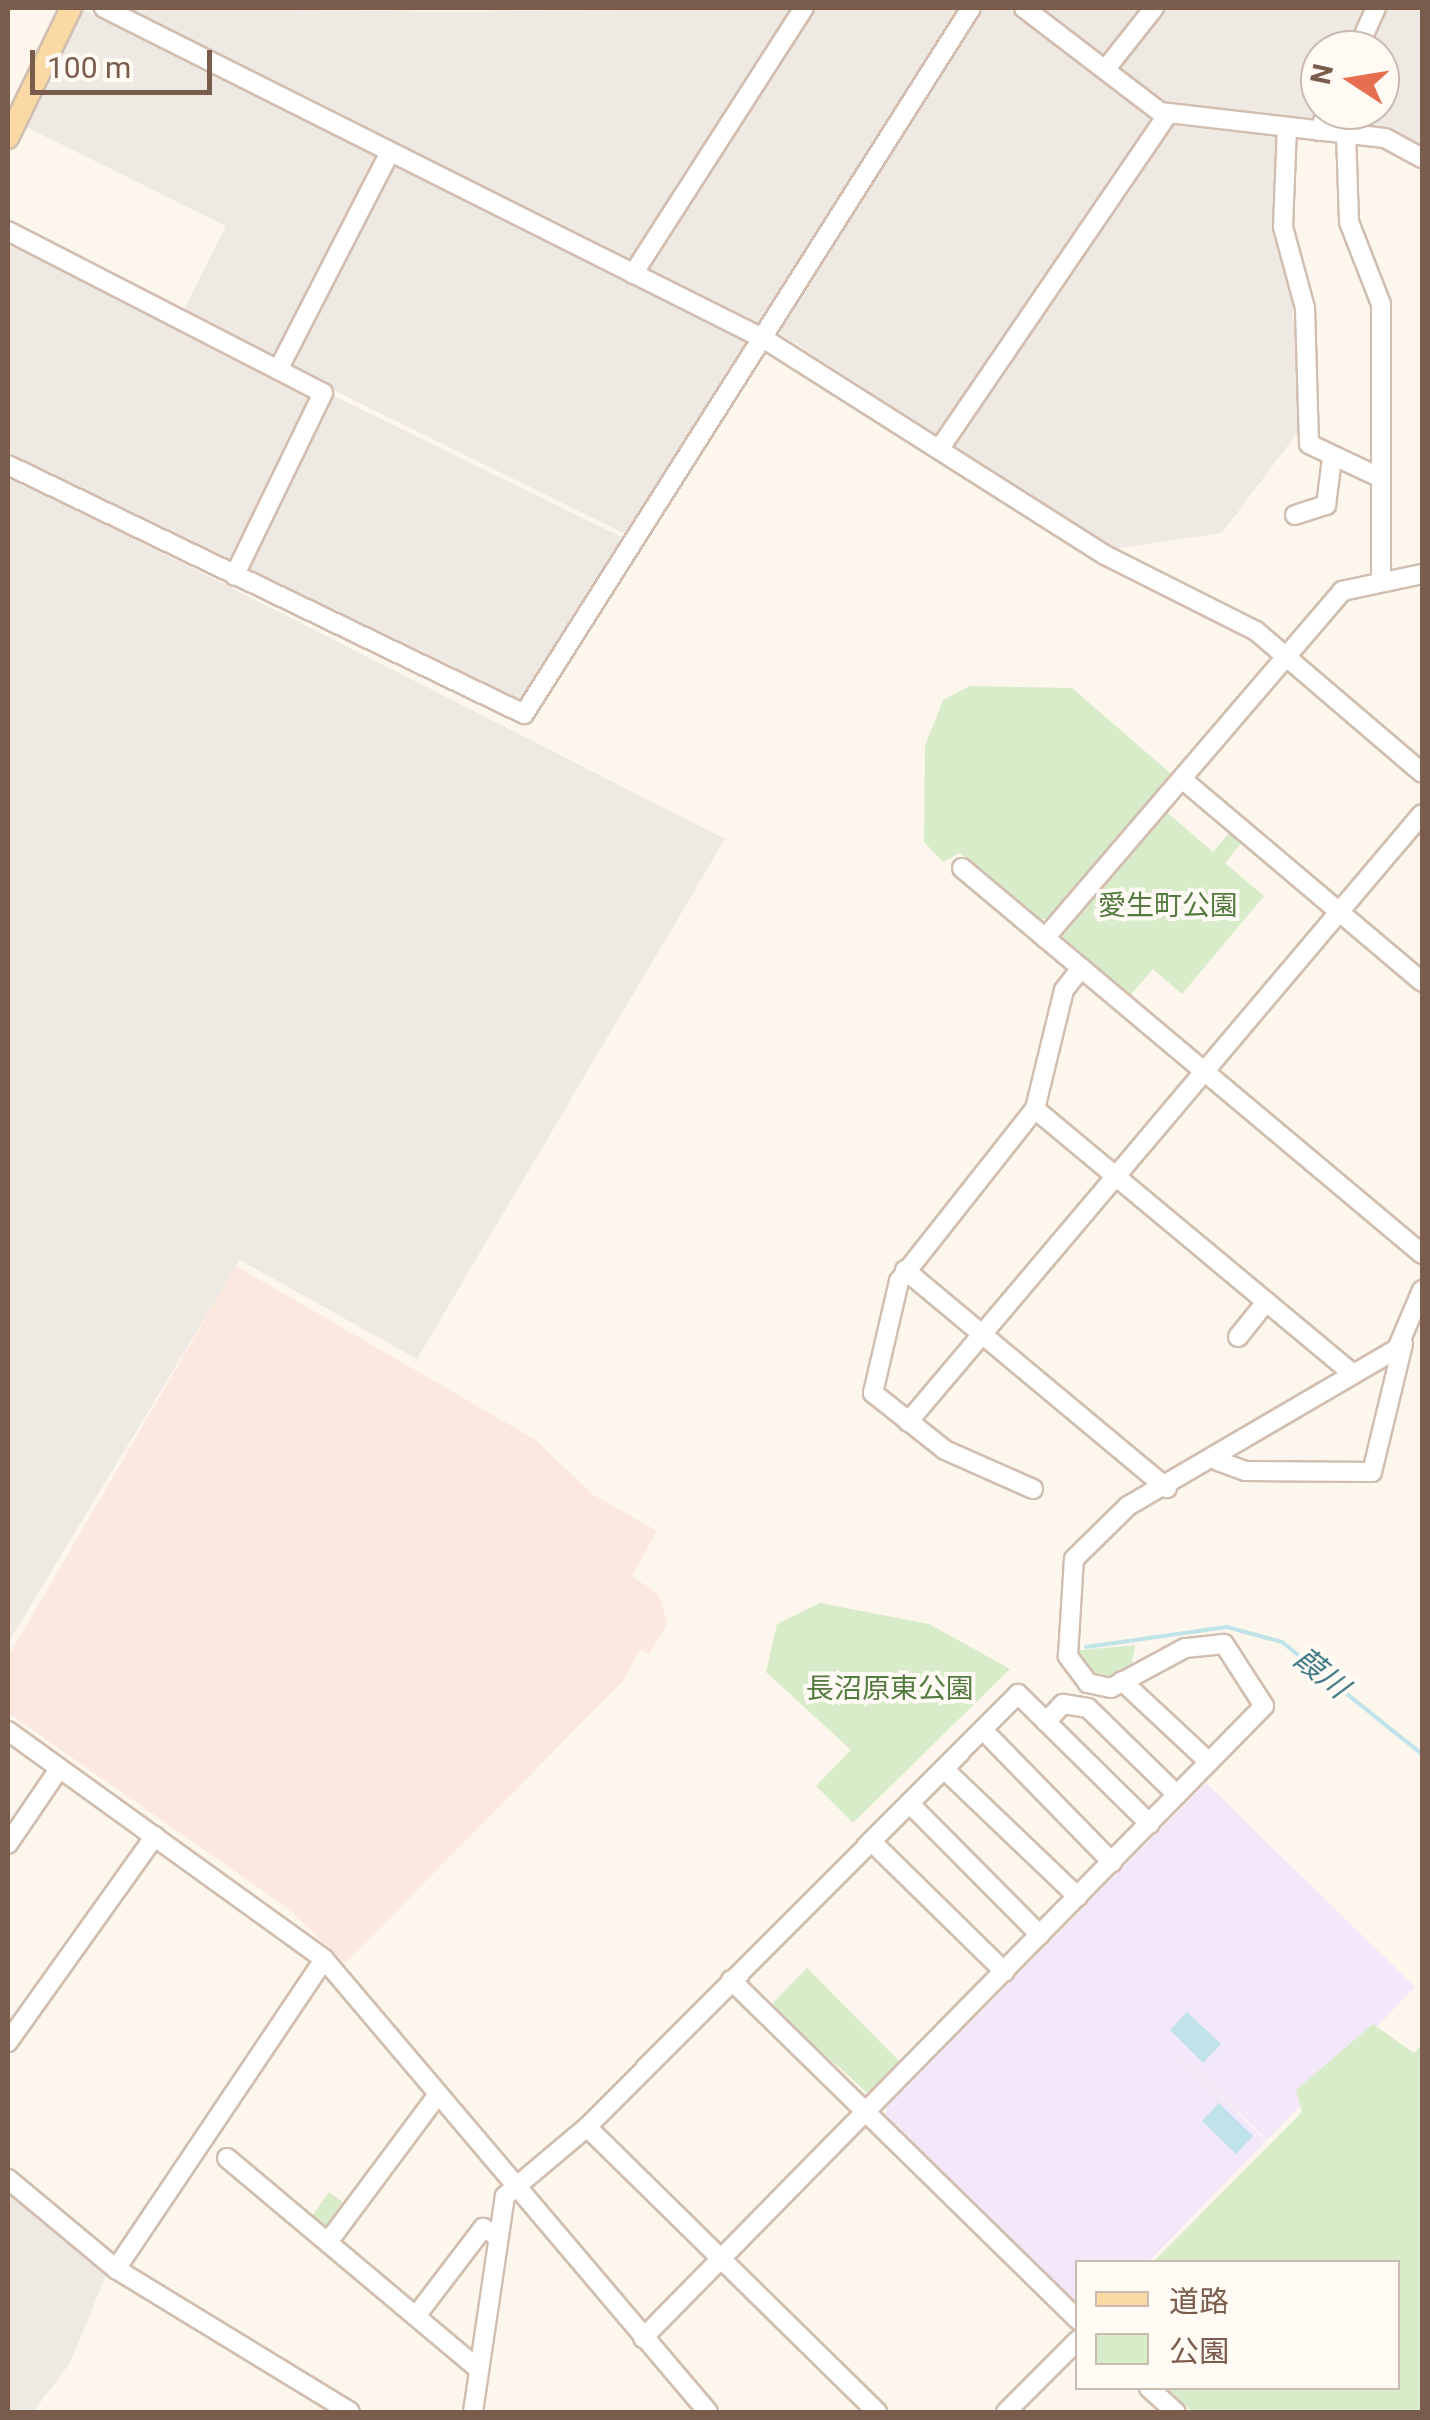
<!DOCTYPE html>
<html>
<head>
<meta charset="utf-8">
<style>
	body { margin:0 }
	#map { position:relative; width:1430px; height:2420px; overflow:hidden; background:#fdf6ec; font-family:Roboto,"Noto Sans JP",sans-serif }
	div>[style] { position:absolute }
	.commercial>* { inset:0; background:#fde8e0 }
	.industrial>* { inset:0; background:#efe9e4 }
	.education>* { inset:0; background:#f3e8fa }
	.green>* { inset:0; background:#d8ecc9 }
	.water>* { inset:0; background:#bfe3e8 }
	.stream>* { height:4px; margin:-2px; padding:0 2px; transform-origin:2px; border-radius:2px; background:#bfe3e8 }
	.roads { filter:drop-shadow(2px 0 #d1beb0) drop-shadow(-2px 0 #d1beb0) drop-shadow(0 2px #d1beb0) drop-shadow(0 -2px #d1beb0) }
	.minor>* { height:18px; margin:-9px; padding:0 9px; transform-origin:9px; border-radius:9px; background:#fff }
	.major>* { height:20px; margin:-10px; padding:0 10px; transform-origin:10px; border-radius:10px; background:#fbd9a5 }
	span { translate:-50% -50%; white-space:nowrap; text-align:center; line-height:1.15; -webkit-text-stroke:8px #fffaf3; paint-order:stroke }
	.park-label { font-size:28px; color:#537a41 }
	.water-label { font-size:30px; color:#437c86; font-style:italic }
	.frame { position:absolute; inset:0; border:10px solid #7a5c4d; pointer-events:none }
	.legend { position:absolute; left:1075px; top:2260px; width:325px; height:130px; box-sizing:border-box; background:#fffaf3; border:2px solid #cabbb1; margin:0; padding:12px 18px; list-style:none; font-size:30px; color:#7a5c4d }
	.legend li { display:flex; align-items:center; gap:20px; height:50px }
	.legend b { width:50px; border:2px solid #cabbb1 }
	.north { position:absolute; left:1300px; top:30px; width:100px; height:100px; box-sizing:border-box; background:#fffaf3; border:2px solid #cabbb1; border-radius:50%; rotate:282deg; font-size:28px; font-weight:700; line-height:40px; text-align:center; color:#7a5c4d }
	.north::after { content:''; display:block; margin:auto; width:35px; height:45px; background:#e76f51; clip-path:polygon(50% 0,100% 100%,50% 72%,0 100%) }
	.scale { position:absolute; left:30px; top:50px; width:182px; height:45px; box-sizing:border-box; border:5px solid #7a5c4d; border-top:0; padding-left:12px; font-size:30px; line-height:35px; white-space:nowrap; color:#7a5c4d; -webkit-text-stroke:8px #fffaf3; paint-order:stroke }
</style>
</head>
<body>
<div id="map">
	<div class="commercial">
		<div style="clip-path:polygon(236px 1266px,536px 1440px,592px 1494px,657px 1531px,632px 1576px,659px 1595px,667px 1624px,649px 1654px,640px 1649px,622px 1682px,345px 1963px,289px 1909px,8px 1713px,8px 1657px)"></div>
	</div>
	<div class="industrial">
		<div style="clip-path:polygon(80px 8px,383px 155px,277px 360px,182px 314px,226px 226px,24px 126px)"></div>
		<div style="clip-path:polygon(124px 8px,453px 12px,794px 8px,629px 268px)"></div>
		<div style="clip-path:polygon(810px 8px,967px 8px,765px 334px,640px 272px)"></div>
		<div style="clip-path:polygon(982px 8px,1008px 8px,1157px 117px,941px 438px,779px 333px)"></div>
		<div style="clip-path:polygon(1034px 8px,1144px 8px,1104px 63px)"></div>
		<div style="clip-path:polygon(1157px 8px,1369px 8px,1350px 50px,1320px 50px,1317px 123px,1164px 105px,1114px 69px)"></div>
		<div style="clip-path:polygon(1388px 8px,1422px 8px,1422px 150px,1397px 135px,1333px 123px,1339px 110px,1380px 110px,1380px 50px,1368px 50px)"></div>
		<div style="clip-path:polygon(1170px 122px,1281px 135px,1301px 428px,1222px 533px,1113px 549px,952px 446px)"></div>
		<div style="clip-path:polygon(390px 161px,759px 343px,631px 537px,285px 366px)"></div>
		<div style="clip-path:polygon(8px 237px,317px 394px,233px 566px,8px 454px)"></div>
		<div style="clip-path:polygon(330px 394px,630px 541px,527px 702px,508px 704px,243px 573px)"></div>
		<div style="clip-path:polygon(8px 474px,725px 839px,417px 1359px,240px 1260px,8px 1643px)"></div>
		<div style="clip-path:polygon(8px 2189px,108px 2270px,70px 2363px,33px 2412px,8px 2412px)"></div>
	</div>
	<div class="education">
		<div style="clip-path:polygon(1206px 1783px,1415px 1987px,1267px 2140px,1119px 1997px,1266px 2141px,1148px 2262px,1078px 2262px,1077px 2307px,885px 2118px,887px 2107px)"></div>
	</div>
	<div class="green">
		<div style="clip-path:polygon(970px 686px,1072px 688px,1177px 779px,1054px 919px,1037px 919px,960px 853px,943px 862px,924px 842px,925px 746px,943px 700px)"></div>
		<div style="clip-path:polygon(1163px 809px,1213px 852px,1234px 827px,1246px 837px,1225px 863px,1264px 896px,1182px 994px,1153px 969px,1128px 998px,1056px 938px)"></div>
		<div style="clip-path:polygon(820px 1603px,929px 1624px,1010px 1669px,853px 1823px,816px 1786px,851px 1750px,766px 1672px,777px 1624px)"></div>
		<div style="clip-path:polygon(1135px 1645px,1131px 1670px,1117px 1679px,1090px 1678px,1072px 1651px)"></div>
		<div style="clip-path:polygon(807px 1968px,903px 2065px,872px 2097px,770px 2006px)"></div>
		<div style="clip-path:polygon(1373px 2024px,1414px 2053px,1422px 2044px,1422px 2412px,1192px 2412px,1167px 2388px,1398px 2388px,1398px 2262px,1153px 2262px,1302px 2112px,1296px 2090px)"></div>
		<div style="clip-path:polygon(329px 2192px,348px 2206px,328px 2234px,309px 2220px)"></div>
	</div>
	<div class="water">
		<div style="clip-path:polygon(1187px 2012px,1221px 2044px,1203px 2063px,1170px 2030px)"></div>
		<div style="clip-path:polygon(1219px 2103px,1253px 2136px,1236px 2154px,1202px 2121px)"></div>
	</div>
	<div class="stream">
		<div style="left:1086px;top:1647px;width:142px;rotate:-8.1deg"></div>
		<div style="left:1227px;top:1627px;width:57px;rotate:15.3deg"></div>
		<div style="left:1282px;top:1642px;width:179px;rotate:38.7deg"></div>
	</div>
	<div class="roads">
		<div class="minor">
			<div style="left:104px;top:8px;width:741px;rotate:26.63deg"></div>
			<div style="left:766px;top:340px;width:401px;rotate:32.4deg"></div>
			<div style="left:1105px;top:555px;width:169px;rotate:26.7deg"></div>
			<div style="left:1256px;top:631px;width:218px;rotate:40.5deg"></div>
			<div style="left:1024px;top:8px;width:171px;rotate:37.4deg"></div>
			<div style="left:1160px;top:112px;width:226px;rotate:6.6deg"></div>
			<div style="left:1385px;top:138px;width:42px;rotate:28.4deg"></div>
			<div style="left:1357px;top:50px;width:46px;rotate:-65.7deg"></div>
			<div style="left:1105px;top:70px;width:79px;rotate:-51.7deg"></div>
			<div style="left:1287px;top:127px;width:100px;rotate:92.3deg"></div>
			<div style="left:1283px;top:227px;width:84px;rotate:74.8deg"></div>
			<div style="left:1305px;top:308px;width:136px;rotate:88.3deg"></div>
			<div style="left:1309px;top:444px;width:77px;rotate:25.2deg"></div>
			<div style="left:1319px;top:131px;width:23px;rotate:-67deg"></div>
			<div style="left:1346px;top:134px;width:88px;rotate:88deg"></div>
			<div style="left:1349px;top:222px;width:88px;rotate:68.7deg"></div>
			<div style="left:1381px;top:304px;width:278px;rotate:90deg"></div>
			<div style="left:8px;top:231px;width:354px;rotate:27.2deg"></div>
			<div style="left:323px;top:393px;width:203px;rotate:115.9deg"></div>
			<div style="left:633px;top:274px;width:316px;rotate:-57.3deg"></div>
			<div style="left:279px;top:368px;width:241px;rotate:-62.8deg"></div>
			<div style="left:940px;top:448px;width:404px;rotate:-55.7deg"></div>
			<div style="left:8px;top:465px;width:573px;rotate:25.76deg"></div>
			<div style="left:524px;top:714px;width:836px;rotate:-57.66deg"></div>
			<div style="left:1295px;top:515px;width:33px;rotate:-18deg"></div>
			<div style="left:1326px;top:505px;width:46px;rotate:-82.6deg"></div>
			<div style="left:1182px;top:779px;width:314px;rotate:40.2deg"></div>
			<div style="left:962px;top:868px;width:600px;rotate:40deg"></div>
			<div style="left:1045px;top:938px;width:457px;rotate:-49.4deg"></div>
			<div style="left:1342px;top:591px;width:82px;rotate:-12deg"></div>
			<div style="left:1035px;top:1109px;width:414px;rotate:39.8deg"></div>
			<div style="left:905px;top:1270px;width:341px;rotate:39.8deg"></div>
			<div style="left:1238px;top:1337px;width:45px;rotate:-51.3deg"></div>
			<div style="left:908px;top:1422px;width:796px;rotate:-49.79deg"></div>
			<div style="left:1218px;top:1461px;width:29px;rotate:20deg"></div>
			<div style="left:1245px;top:1471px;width:127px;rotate:0.5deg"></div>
			<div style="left:1372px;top:1472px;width:132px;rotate:-76.4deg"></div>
			<div style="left:1033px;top:1489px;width:96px;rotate:-156.1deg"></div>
			<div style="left:945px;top:1450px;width:92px;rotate:-141.6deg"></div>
			<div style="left:873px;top:1393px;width:115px;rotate:-76.9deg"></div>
			<div style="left:899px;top:1281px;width:219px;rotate:-51.7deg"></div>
			<div style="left:1035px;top:1109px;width:122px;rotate:-76.3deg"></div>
			<div style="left:1064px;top:990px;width:28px;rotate:-52deg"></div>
			<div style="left:1122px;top:1681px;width:119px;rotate:43deg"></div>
			<div style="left:1046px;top:1722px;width:25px;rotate:-47deg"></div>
			<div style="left:1063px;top:1704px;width:25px;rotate:9deg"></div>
			<div style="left:1088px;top:1708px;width:124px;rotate:44.3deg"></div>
			<div style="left:983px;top:1730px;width:185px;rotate:45.7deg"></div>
			<div style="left:8px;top:1731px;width:390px;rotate:35.8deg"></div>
			<div style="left:324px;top:1959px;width:594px;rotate:49.71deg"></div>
			<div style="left:944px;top:1769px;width:185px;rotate:43.7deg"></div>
			<div style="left:909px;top:1803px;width:186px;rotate:45.2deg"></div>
			<div style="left:871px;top:1841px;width:187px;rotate:44.4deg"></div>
			<div style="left:8px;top:1844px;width:91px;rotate:-55.8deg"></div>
			<div style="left:731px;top:1980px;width:486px;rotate:44.4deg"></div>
			<div style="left:8px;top:2042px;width:253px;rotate:-54.5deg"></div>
			<div style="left:587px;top:2127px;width:407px;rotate:44.5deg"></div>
			<div style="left:227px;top:2158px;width:326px;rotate:40deg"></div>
			<div style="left:8px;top:2179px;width:141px;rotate:39.8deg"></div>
			<div style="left:116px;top:2269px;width:274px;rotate:31.4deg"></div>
			<div style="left:328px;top:2242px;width:182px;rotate:-53.3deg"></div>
			<div style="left:116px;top:2269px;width:373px;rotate:-56.1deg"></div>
			<div style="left:416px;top:2316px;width:111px;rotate:-52.7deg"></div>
			<div style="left:483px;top:2228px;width:13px;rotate:29deg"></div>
			<div style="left:643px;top:2338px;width:886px;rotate:-45.5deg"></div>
			<div style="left:1264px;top:1706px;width:74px;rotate:-122.8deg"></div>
			<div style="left:1224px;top:1644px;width:39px;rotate:174deg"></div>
			<div style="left:1185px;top:1648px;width:84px;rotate:151.6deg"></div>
			<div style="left:1111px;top:1688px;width:24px;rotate:-168deg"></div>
			<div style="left:1088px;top:1683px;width:34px;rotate:-127deg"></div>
			<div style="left:1068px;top:1656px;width:97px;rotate:-86.5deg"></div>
			<div style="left:1074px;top:1559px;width:76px;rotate:-44.5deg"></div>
			<div style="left:1128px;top:1506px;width:311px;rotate:-30.3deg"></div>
			<div style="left:1397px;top:1349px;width:64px;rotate:-67deg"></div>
			<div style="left:1149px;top:2388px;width:36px;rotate:42deg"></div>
			<div style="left:473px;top:2412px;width:218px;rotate:-81.6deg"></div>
			<div style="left:505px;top:2196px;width:107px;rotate:-40.1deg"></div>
			<div style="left:587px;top:2127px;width:611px;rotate:-45.13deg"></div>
			<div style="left:1018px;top:1694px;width:185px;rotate:44.6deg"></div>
			<div style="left:1006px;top:2412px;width:102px;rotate:-45deg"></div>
		</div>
		<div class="major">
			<div style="left:8px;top:138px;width:144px;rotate:-64.1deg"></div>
		</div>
	</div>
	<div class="park-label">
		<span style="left:1168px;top:906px">愛生町公園</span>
		<span style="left:890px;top:1689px">長沼原東公園</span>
	</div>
	<div class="water-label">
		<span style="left:1321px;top:1673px;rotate:39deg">葭川</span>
	</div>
	<div class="frame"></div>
	<ul class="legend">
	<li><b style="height:12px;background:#fbd9a5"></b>道路</li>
	<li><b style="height:28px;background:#d8ecc9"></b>公園</li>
	</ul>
	<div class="north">N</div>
	<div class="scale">100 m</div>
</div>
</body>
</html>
